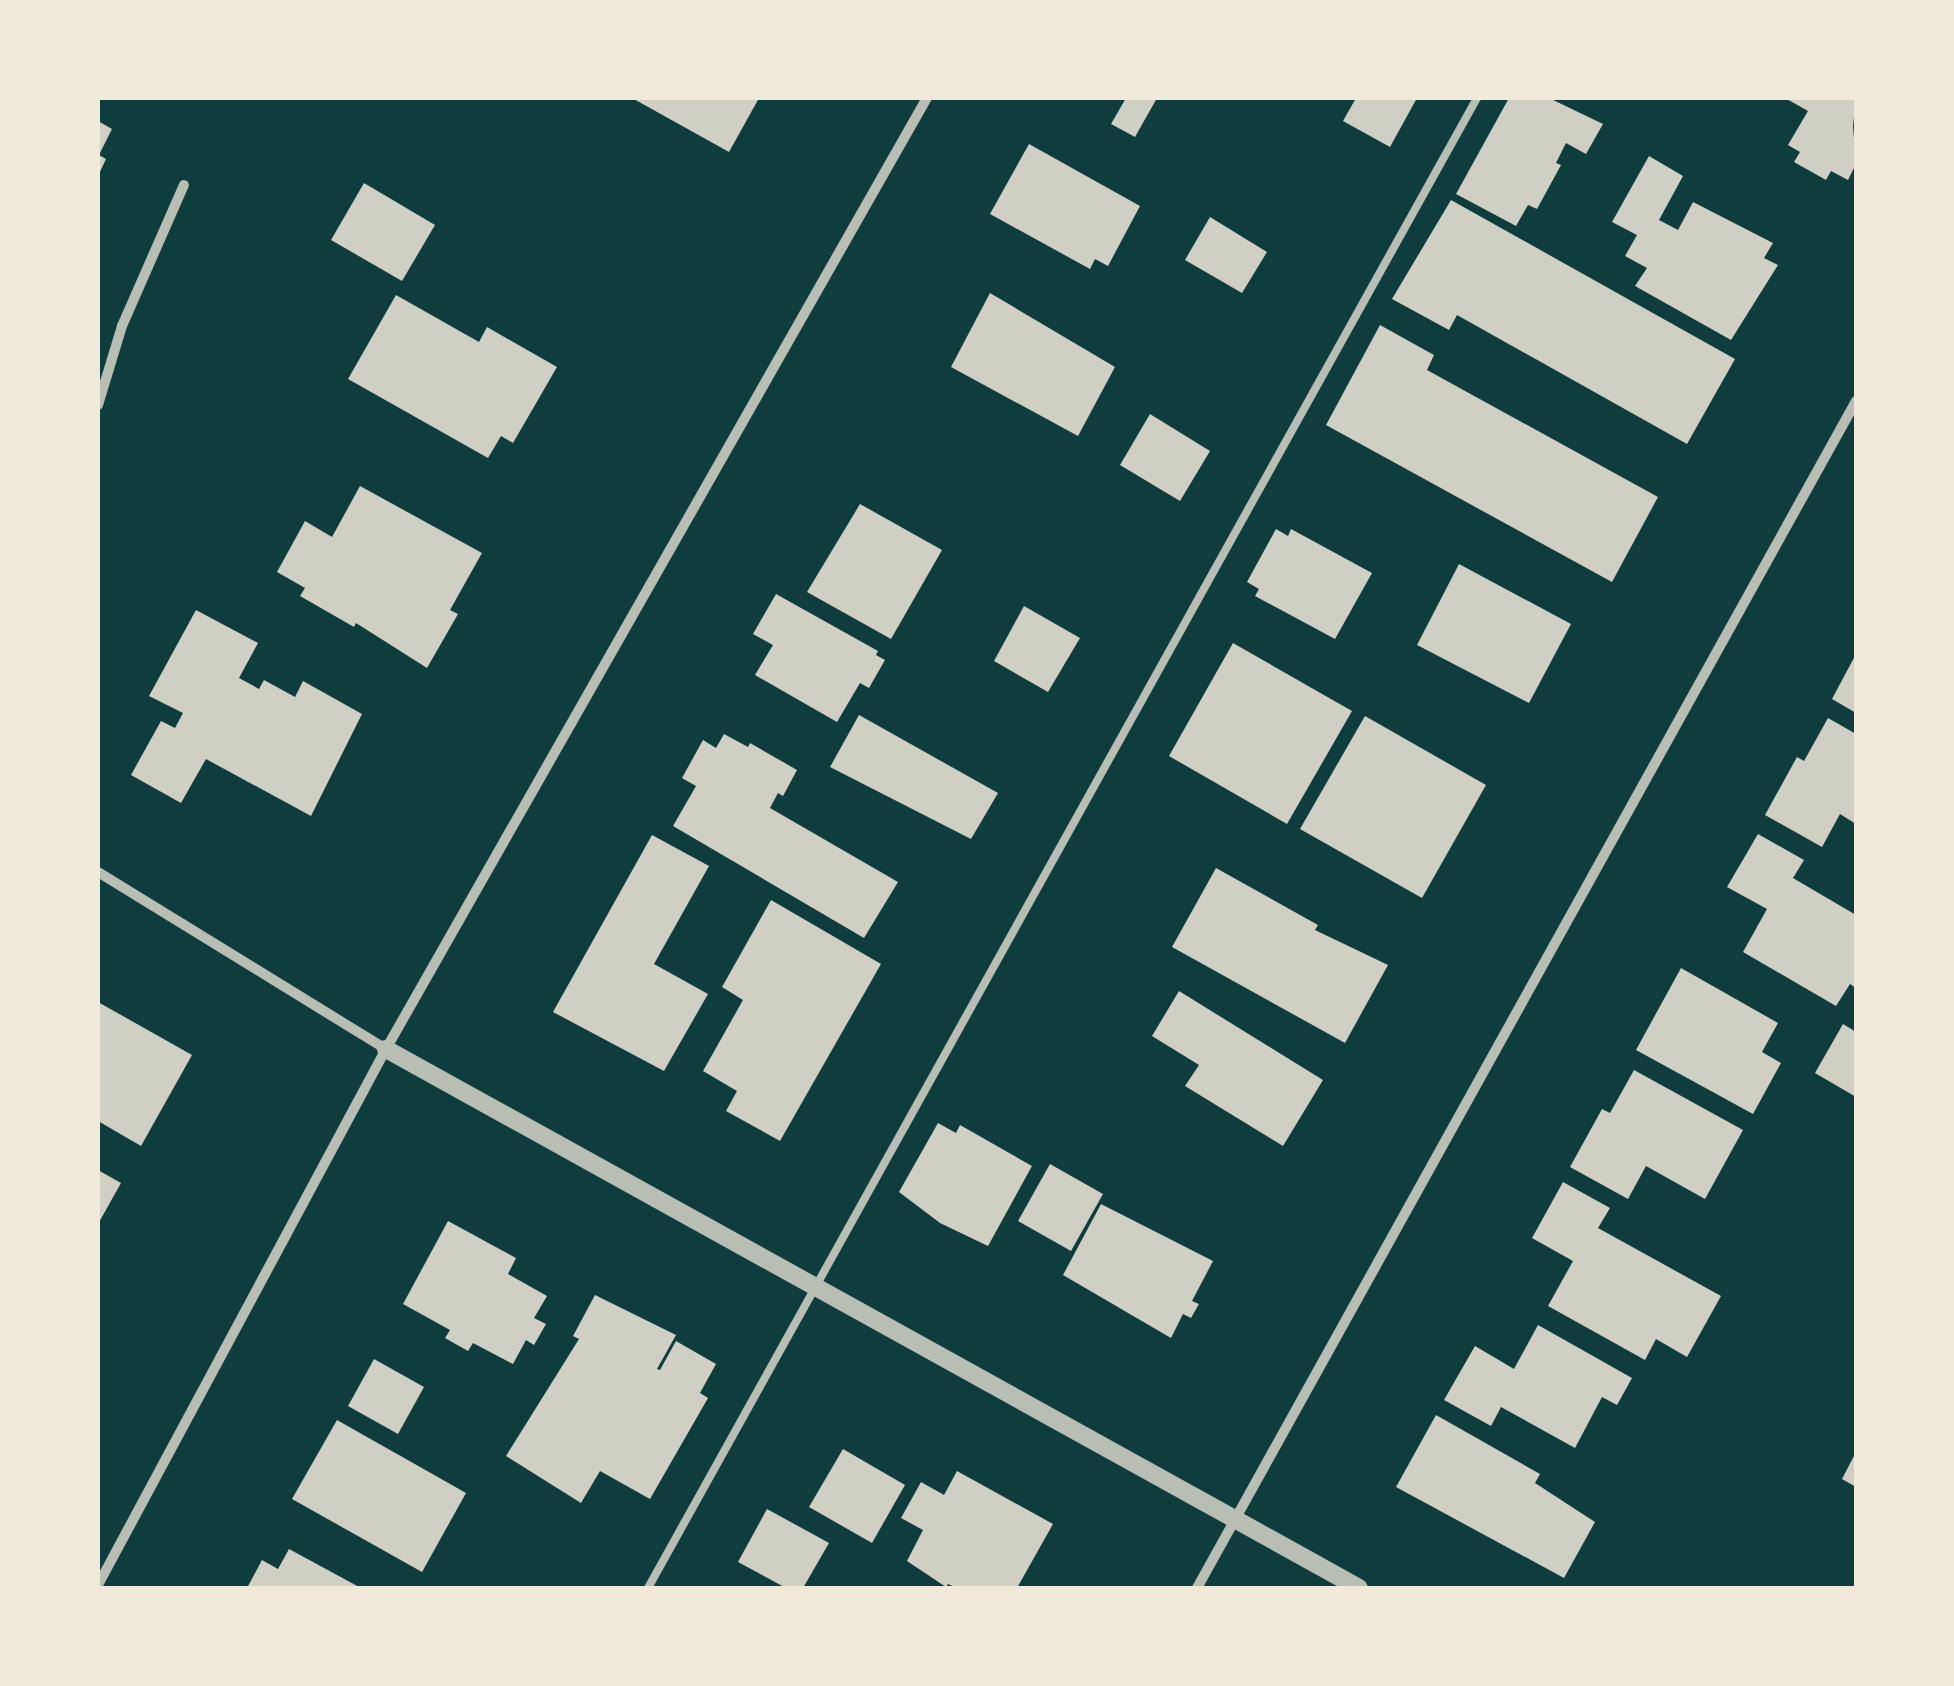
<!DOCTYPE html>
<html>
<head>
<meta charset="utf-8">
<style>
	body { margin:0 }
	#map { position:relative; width:1954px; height:1686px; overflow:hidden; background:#0f3d3e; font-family:"Fira Sans",sans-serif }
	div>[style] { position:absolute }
	.building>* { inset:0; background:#cfcfc3 }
	.service>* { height:8px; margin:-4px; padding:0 4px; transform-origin:4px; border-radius:4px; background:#b8beb3 }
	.minor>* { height:10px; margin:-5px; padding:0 5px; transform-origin:5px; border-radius:5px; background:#b8beb3 }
	.tertiary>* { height:18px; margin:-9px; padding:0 9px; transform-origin:9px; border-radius:9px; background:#b8beb3 }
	span { translate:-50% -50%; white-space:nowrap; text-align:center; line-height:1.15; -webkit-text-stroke:10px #f1e9da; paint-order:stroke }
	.frame { position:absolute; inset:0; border:100px solid #f1e9da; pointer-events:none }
</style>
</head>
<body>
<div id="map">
	<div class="building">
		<div style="clip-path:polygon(632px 98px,759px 98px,729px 152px)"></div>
		<div style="clip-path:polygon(1126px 98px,1157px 98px,1135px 137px,1111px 124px)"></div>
		<div style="clip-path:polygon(1356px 98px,1417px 98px,1390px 147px,1343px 121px)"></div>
		<div style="clip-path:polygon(1509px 98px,1549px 98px,1603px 124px,1586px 154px,1566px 143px,1556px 163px,1561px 165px,1537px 209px,1528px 205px,1516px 226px,1456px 194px)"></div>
		<div style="clip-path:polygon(1785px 98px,1856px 98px,1853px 126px,1856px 164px,1848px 180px,1831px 171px,1826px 180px,1794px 162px,1800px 152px,1788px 145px,1808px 111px)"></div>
		<div style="clip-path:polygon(98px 121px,112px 129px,99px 155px,106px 159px,98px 176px)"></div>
		<div style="clip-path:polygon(1029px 144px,1140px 206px,1108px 266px,1095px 259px,1090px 269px,990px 214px)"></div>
		<div style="clip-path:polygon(1649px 156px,1683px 176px,1659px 220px,1678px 230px,1693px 202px,1773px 243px,1764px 258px,1778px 265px,1731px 340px,1635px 286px,1647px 268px,1625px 256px,1637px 235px,1612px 222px)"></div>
		<div style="clip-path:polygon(364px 183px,435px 225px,402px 281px,331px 240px)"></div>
		<div style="clip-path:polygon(1451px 200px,1735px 359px,1687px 444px,1457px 315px,1449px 330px,1392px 299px)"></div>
		<div style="clip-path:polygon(1210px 217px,1267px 252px,1242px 293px,1185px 260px)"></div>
		<div style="clip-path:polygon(990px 293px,1115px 367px,1078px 436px,951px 367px)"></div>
		<div style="clip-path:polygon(396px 295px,479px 342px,487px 327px,557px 367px,513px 443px,501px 436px,488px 458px,348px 379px)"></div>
		<div style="clip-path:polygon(1380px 325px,1434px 355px,1427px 370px,1658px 497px,1612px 582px,1326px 425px)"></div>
		<div style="clip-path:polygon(1150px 414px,1210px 451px,1180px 501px,1120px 465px)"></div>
		<div style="clip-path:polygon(360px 486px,482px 553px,450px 610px,458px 614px,427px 668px,356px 623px,354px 627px,300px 596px,305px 588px,277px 572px,305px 521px,332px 537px)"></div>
		<div style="clip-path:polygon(860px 504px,942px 550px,891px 639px,807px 592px)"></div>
		<div style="clip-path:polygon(1276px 529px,1288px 536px,1291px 529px,1372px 573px,1335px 639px,1255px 596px,1259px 589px,1247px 582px)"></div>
		<div style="clip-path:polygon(1459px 564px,1571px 624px,1529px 703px,1417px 645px)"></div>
		<div style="clip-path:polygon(776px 594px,878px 651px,876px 655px,885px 660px,869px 688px,860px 683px,837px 722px,755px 675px,773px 645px,753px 634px)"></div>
		<div style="clip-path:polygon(1024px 606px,1080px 638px,1048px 692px,994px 661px)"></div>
		<div style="clip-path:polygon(196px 610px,258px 643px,239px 678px,259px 689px,264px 680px,295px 697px,303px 681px,362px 714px,311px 816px,206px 759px,181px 803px,131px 775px,161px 721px,175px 728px,183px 713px,149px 696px)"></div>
		<div style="clip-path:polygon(1233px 643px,1352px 711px,1287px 824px,1169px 756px)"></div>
		<div style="clip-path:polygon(1856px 654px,1856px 713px,1832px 699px)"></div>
		<div style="clip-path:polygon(859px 715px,998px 793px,971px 839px,830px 767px)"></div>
		<div style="clip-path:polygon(1365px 716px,1486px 785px,1422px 898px,1300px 829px)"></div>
		<div style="clip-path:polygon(1828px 718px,1856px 734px,1856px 824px,1840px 814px,1822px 847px,1765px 815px,1797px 757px,1804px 761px)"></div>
		<div style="clip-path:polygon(724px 734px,748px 747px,750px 743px,797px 770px,783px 796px,778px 793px,770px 808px,898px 882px,864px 938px,673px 826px,696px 786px,682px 778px,703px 740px,716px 748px)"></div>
		<div style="clip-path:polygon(1758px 834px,1804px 860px,1793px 878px,1856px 915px,1856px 988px,1850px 984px,1836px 1006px,1743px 952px,1767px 909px,1727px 887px)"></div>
		<div style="clip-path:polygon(652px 835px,709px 866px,654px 964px,708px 994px,664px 1071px,553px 1012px)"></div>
		<div style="clip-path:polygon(1216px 868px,1318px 925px,1315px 930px,1388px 965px,1345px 1043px,1172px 947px)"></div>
		<div style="clip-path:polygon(771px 900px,881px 964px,780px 1141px,726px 1111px,737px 1091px,703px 1071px,743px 1000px,722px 987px)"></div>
		<div style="clip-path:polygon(1681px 968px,1778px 1023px,1762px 1052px,1781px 1063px,1753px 1114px,1636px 1050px)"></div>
		<div style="clip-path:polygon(1179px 991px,1323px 1080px,1283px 1146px,1185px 1086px,1199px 1065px,1152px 1036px)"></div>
		<div style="clip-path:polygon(98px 1002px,192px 1055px,141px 1146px,98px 1121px)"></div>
		<div style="clip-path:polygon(1843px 1024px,1856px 1032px,1856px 1097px,1815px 1073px)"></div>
		<div style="clip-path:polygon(1634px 1070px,1743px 1130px,1705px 1199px,1646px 1166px,1628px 1199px,1570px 1167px,1602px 1109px,1610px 1113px)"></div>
		<div style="clip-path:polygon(938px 1123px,956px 1133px,960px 1125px,1032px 1166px,988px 1246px,940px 1223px,899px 1192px)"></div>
		<div style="clip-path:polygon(1050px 1164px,1103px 1194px,1071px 1251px,1018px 1221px)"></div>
		<div style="clip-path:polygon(98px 1170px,121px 1183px,98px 1224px)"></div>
		<div style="clip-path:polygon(1563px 1182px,1610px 1208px,1598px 1228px,1721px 1296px,1687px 1357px,1656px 1339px,1645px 1360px,1548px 1306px,1573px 1261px,1532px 1238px)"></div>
		<div style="clip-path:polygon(1101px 1204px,1213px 1261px,1192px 1301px,1199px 1304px,1191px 1318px,1183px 1314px,1171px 1338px,1063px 1275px)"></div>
		<div style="clip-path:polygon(448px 1221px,516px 1258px,508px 1274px,547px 1296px,534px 1318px,546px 1324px,534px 1345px,526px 1340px,513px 1364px,473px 1343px,468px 1351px,445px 1338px,450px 1330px,403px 1304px)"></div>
		<div style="clip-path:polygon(595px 1295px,676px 1335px,657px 1369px,660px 1370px,676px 1341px,716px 1364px,700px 1393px,708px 1398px,650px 1499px,600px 1471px,581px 1503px,506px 1456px,579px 1339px,573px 1336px)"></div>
		<div style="clip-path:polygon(1538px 1325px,1632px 1378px,1617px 1405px,1602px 1397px,1575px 1448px,1501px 1407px,1491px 1426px,1444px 1400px,1475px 1346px,1514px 1369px)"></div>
		<div style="clip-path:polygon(374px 1359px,424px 1387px,398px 1434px,348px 1406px)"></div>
		<div style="clip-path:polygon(1436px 1415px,1540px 1474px,1535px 1483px,1595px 1522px,1564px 1578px,1396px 1487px)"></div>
		<div style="clip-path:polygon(337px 1420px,466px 1493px,422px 1572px,292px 1499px)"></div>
		<div style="clip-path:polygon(843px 1449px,905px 1485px,872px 1543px,809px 1507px)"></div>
		<div style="clip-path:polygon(1856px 1452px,1856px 1487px,1842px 1479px)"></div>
		<div style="clip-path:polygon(957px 1471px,1053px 1524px,1017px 1588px,957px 1588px,948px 1584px,946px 1587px,907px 1561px,923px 1530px,901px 1518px,921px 1482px,944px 1495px)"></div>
		<div style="clip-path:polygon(767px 1509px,829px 1543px,803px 1588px,786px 1588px,738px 1562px)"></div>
		<div style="clip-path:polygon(289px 1549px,361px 1588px,247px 1588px,262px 1560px,278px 1569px)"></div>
	</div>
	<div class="service">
		<div style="left:648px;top:1588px;width:1705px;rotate:-60.91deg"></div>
	</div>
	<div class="minor">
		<div style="left:98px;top:405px;width:83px;rotate:-73.1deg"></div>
		<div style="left:122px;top:326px;width:154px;rotate:-66.3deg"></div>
		<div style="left:98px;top:872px;width:338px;rotate:31.6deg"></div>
		<div style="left:98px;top:1585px;width:608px;rotate:-61.75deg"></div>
		<div style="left:386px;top:1049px;width:1094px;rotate:-60.37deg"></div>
		<div style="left:1197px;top:1588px;width:1358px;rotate:-60.96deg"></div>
	</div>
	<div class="tertiary">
		<div style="left:386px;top:1049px;width:1112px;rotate:28.98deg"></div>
	</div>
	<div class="frame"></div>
</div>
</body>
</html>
